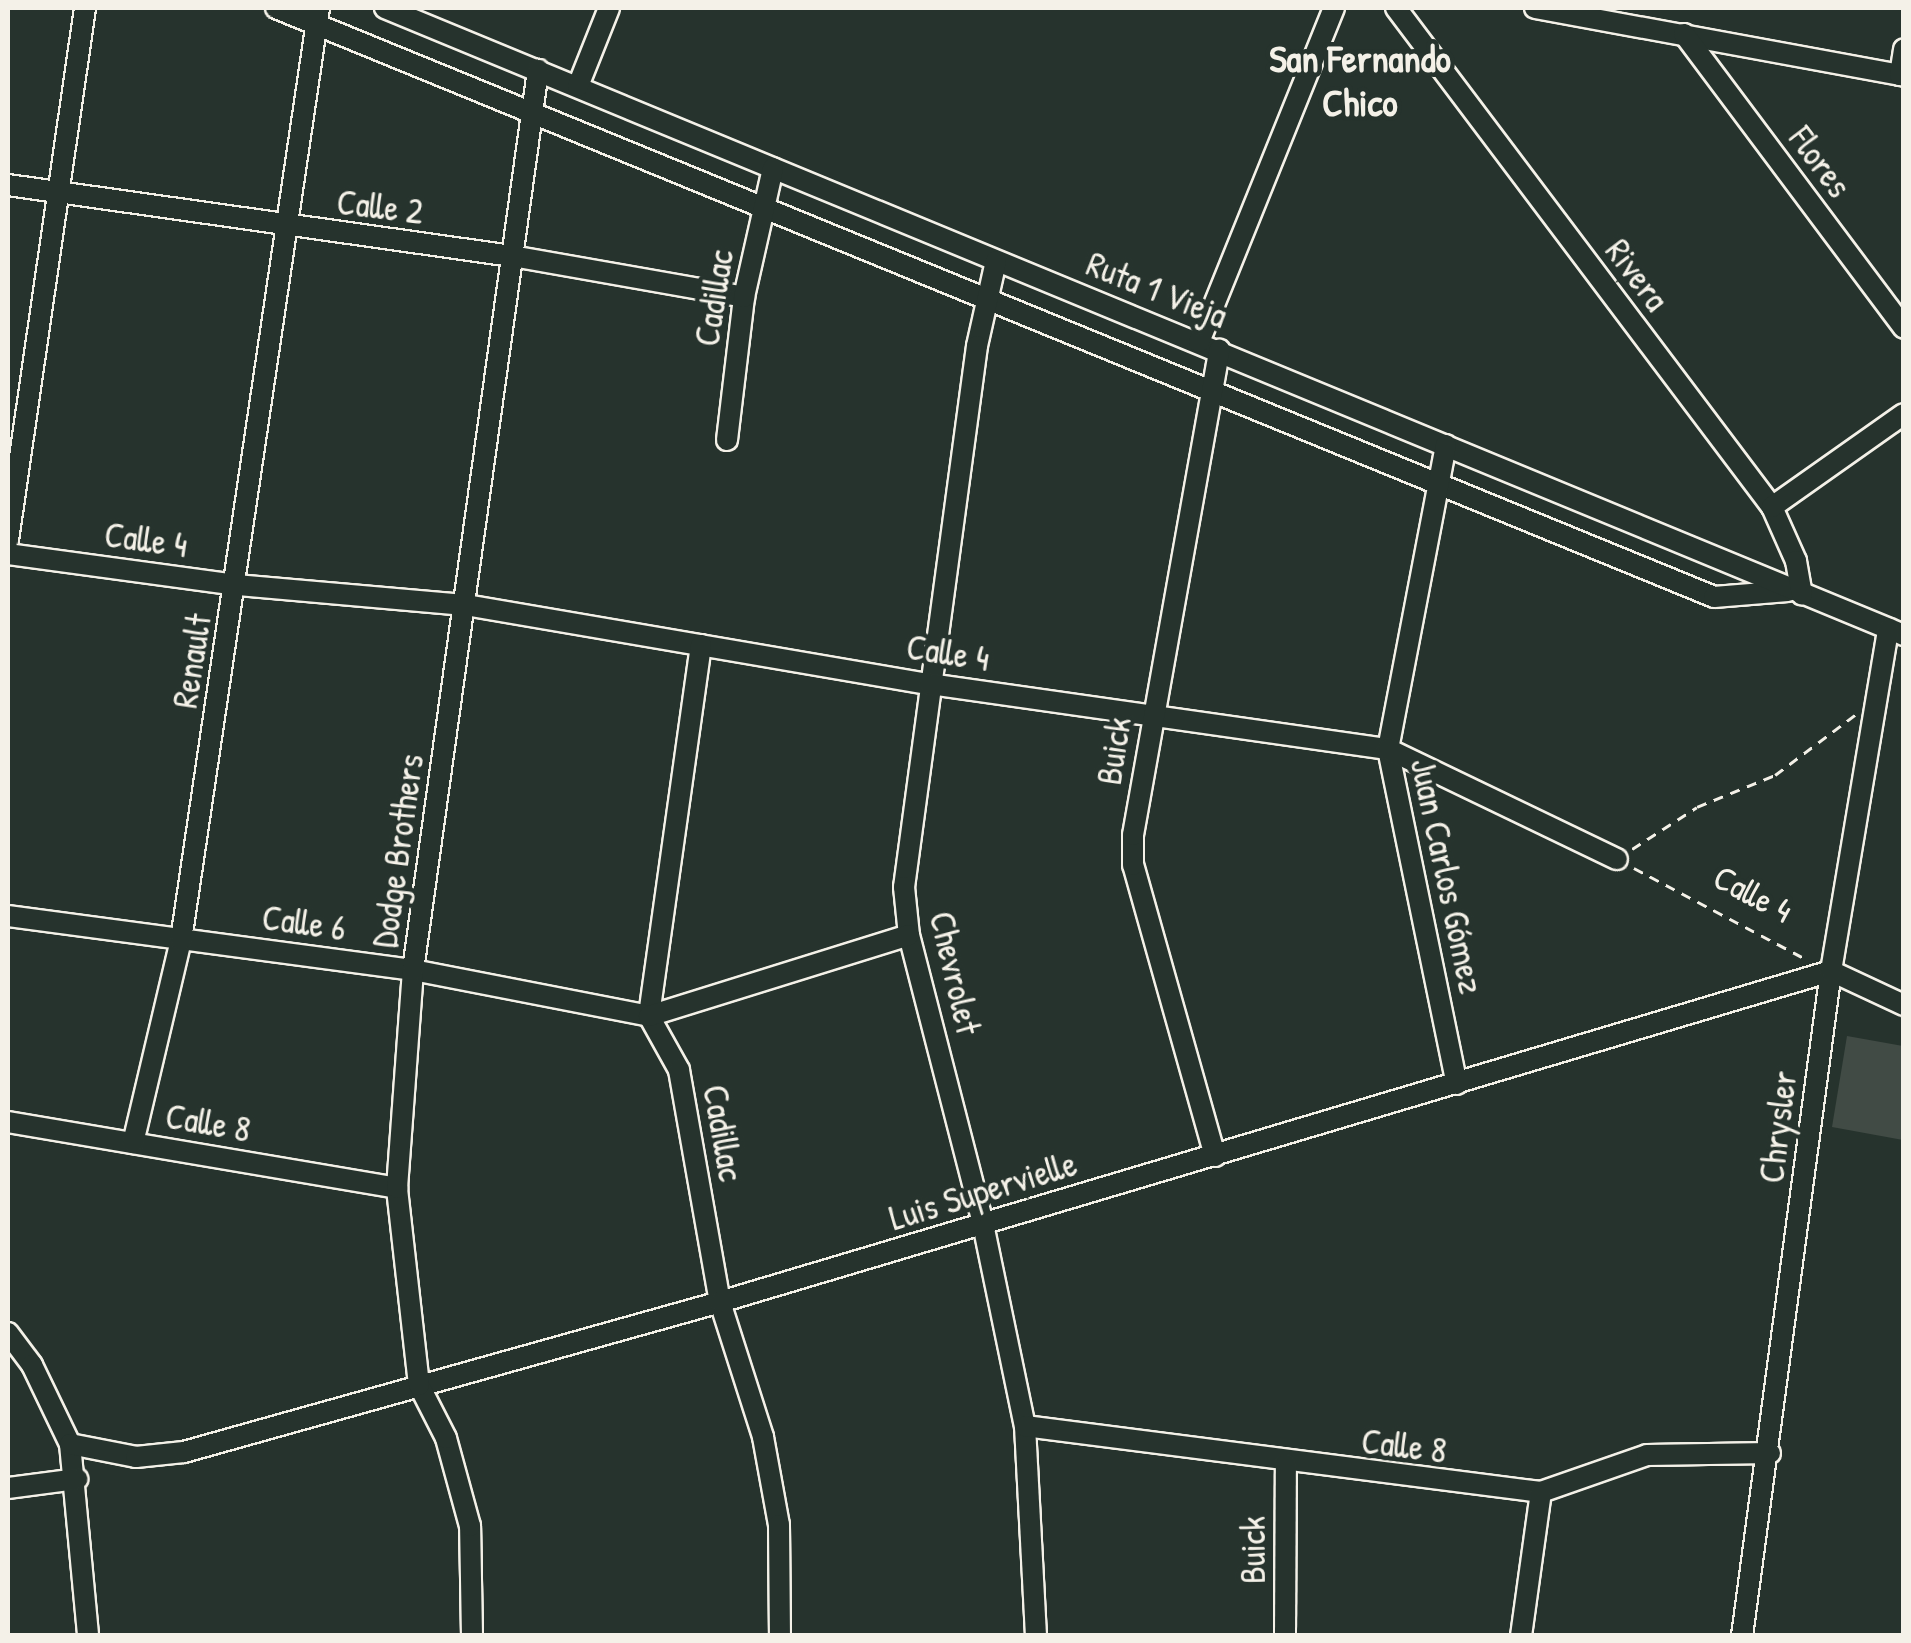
<!DOCTYPE html>
<html>
<head>
<meta charset="utf-8">
<style>
	body { margin:0 }
	#map { position:relative; width:1911px; height:1643px; overflow:hidden; background:#26332d; font-family:"Patrick Hand",sans-serif }
	div>[style] { position:absolute }
	.green>* { inset:0; background:#414b45 }
	.path>* { height:2.5px; margin-top:-1.25px; transform-origin:0; background:repeating-linear-gradient(90deg,#f4f1e8 0 10px,transparent 0 18px) }
	.roads { filter:drop-shadow(2px 0 #f4f1e8) drop-shadow(-2px 0 #f4f1e8) drop-shadow(0 2px #f4f1e8) drop-shadow(0 -2px #f4f1e8) }
	.minor>* { height:20px; margin:-10px; padding:0 10px; transform-origin:10px; border-radius:10px; background:#26332d }
	span { translate:-50% -50%; white-space:nowrap; text-align:center; line-height:1.15; -webkit-text-stroke:9px #26332d; paint-order:stroke }
	.street-label { font-size:35px; color:#f4f1e8 }
	.neighbourhood-label { font-size:38px; color:#f4f1e8; font-weight:700 }
	.frame { position:absolute; inset:0; border:10px solid #f4f1e8; pointer-events:none }
</style>
</head>
<body>
<div id="map">
	<div class="green">
		<div style="clip-path:polygon(1847px 1036px,1903px 1046px,1903px 1140px,1832px 1127px)"></div>
	</div>
	<div class="path">
		<div style="left:1632px;top:849px;width:77px;rotate:-32.9deg"></div>
		<div style="left:1697px;top:807px;width:84px;rotate:-22.3deg"></div>
		<div style="left:1775px;top:775px;width:100px;rotate:-36.9deg"></div>
		<div style="left:1634px;top:868px;width:192px;rotate:27.9deg"></div>
	</div>
	<div class="roads">
		<div class="minor">
			<div style="left:276px;top:8px;width:1554px;rotate:22.27deg"></div>
			<div style="left:1714px;top:597px;width:74px;rotate:-4.6deg"></div>
			<div style="left:385px;top:8px;width:1643px;rotate:22.43deg"></div>
			<div style="left:1396px;top:8px;width:625px;rotate:53deg"></div>
			<div style="left:1772px;top:507px;width:59px;rotate:66deg"></div>
			<div style="left:1796px;top:561px;width:34px;rotate:80deg"></div>
			<div style="left:1535px;top:8px;width:375px;rotate:10.4deg"></div>
			<div style="left:1684px;top:34px;width:367px;rotate:53.2deg"></div>
			<div style="left:1900px;top:75px;width:26px;rotate:-81deg"></div>
			<div style="left:578px;top:86px;width:84px;rotate:-68.3deg"></div>
			<div style="left:8px;top:185px;width:509px;rotate:8.02deg"></div>
			<div style="left:512px;top:256px;width:236px;rotate:10deg"></div>
			<div style="left:996px;top:261px;width:87px;rotate:102.6deg"></div>
			<div style="left:977px;top:346px;width:546px;rotate:97.68deg"></div>
			<div style="left:904px;top:887px;width:48px;rotate:84.1deg"></div>
			<div style="left:909px;top:935px;width:298px;rotate:75.6deg"></div>
			<div style="left:983px;top:1224px;width:206px;rotate:78.3deg"></div>
			<div style="left:1025px;top:1426px;width:210px;rotate:87deg"></div>
			<div style="left:1199px;top:342px;width:360px;rotate:-68deg"></div>
			<div style="left:727px;top:440px;width:144px;rotate:-83.2deg"></div>
			<div style="left:744px;top:297px;width:132px;rotate:-77.3deg"></div>
			<div style="left:1446px;top:445px;width:309px;rotate:100.8deg"></div>
			<div style="left:1388px;top:749px;width:342px;rotate:78.4deg"></div>
			<div style="left:1772px;top:507px;width:161px;rotate:-35.2deg"></div>
			<div style="left:8px;top:540px;width:538px;rotate:-81.76deg"></div>
			<div style="left:8px;top:554px;width:231px;rotate:7.7deg"></div>
			<div style="left:237px;top:585px;width:230px;rotate:5deg"></div>
			<div style="left:466px;top:605px;width:471px;rotate:9.7deg"></div>
			<div style="left:930px;top:684px;width:463px;rotate:8.1deg"></div>
			<div style="left:1388px;top:749px;width:254px;rotate:25.7deg"></div>
			<div style="left:701px;top:645px;width:375px;rotate:98deg"></div>
			<div style="left:649px;top:1016px;width:62px;rotate:60.9deg"></div>
			<div style="left:679px;top:1070px;width:236px;rotate:80deg"></div>
			<div style="left:720px;top:1302px;width:142px;rotate:72.3deg"></div>
			<div style="left:763px;top:1437px;width:89px;rotate:79.7deg"></div>
			<div style="left:779px;top:1525px;width:111px;rotate:89.5deg"></div>
			<div style="left:8px;top:916px;width:409px;rotate:7.6deg"></div>
			<div style="left:413px;top:970px;width:240px;rotate:11deg"></div>
			<div style="left:649px;top:1016px;width:272px;rotate:-17.3deg"></div>
			<div style="left:8px;top:1122px;width:395px;rotate:9.6deg"></div>
			<div style="left:133px;top:1143px;width:209px;rotate:-76.7deg"></div>
			<div style="left:181px;top:940px;width:942px;rotate:-81.58deg"></div>
			<div style="left:1215px;top:1156px;width:302px;rotate:-105.7deg"></div>
			<div style="left:1133px;top:865px;width:30px;rotate:-90deg"></div>
			<div style="left:1133px;top:835px;width:493px;rotate:-79.9deg"></div>
			<div style="left:8px;top:1333px;width:40px;rotate:53deg"></div>
			<div style="left:32px;top:1365px;width:88px;rotate:64.3deg"></div>
			<div style="left:70px;top:1444px;width:193px;rotate:84.6deg"></div>
			<div style="left:1025px;top:1426px;width:520px;rotate:7.29deg"></div>
			<div style="left:1541px;top:1492px;width:112px;rotate:-19.2deg"></div>
			<div style="left:1647px;top:1455px;width:123px;rotate:-0.9deg"></div>
			<div style="left:70px;top:1444px;width:67px;rotate:11.1deg"></div>
			<div style="left:136px;top:1457px;width:48px;rotate:-5.9deg"></div>
			<div style="left:184px;top:1452px;width:557px;rotate:-15.63deg"></div>
			<div style="left:720px;top:1302px;width:1159px;rotate:-16.59deg"></div>
			<div style="left:1831px;top:971px;width:81px;rotate:25deg"></div>
			<div style="left:8px;top:1488px;width:70px;rotate:-7.4deg"></div>
			<div style="left:472px;top:1636px;width:110px;rotate:-91deg"></div>
			<div style="left:470px;top:1526px;width:91px;rotate:-105.3deg"></div>
			<div style="left:446px;top:1438px;width:59px;rotate:-117deg"></div>
			<div style="left:419px;top:1385px;width:198px;rotate:-96.4deg"></div>
			<div style="left:397px;top:1188px;width:219px;rotate:-85.8deg"></div>
			<div style="left:413px;top:970px;width:909px;rotate:-82.09deg"></div>
			<div style="left:1285px;top:1636px;width:172px;rotate:-89.7deg"></div>
			<div style="left:1521px;top:1636px;width:145px;rotate:-82.1deg"></div>
			<div style="left:1742px;top:1636px;width:671px;rotate:-82.38deg"></div>
			<div style="left:1831px;top:971px;width:347px;rotate:-80.5deg"></div>
		</div>
	</div>
	<div class="street-label">
		<span style="left:1820px;top:162px;rotate:53deg">Flores</span>
		<span style="left:380px;top:207px;rotate:7deg">Calle 2</span>
		<span style="left:1637px;top:275px;rotate:53deg">Rivera</span>
		<span style="left:1157px;top:290px;rotate:22deg">Ruta 1 Vieja</span>
		<span style="left:714px;top:298px;rotate:-81deg">Cadillac</span>
		<span style="left:146px;top:540px;rotate:8deg">Calle 4</span>
		<span style="left:948px;top:653px;rotate:9deg">Calle 4</span>
		<span style="left:192px;top:661px;rotate:-81deg">Renault</span>
		<span style="left:1114px;top:751px;rotate:-81deg">Buick</span>
		<span style="left:398px;top:851px;rotate:-82deg">Dodge Brothers</span>
		<span style="left:1447px;top:876px;rotate:78deg">Juan Carlos Gómez</span>
		<span style="left:1753px;top:894px;rotate:28deg">Calle 4</span>
		<span style="left:304px;top:923px;rotate:8deg">Calle 6</span>
		<span style="left:955px;top:973px;rotate:77deg">Chevrolet</span>
		<span style="left:208px;top:1123px;rotate:10deg">Calle 8</span>
		<span style="left:1778px;top:1127px;rotate:-83deg">Chrysler</span>
		<span style="left:723px;top:1133px;rotate:80deg">Cadillac</span>
		<span style="left:983px;top:1191px;rotate:-17deg">Luis Supervielle</span>
		<span style="left:1404px;top:1446px;rotate:7deg">Calle 8</span>
		<span style="left:1253px;top:1550px;rotate:-90deg">Buick</span>
	</div>
	<div class="neighbourhood-label">
		<span style="left:1360px;top:81px">San Fernando<br>Chico</span>
	</div>
	<div class="frame"></div>
</div>
</body>
</html>
